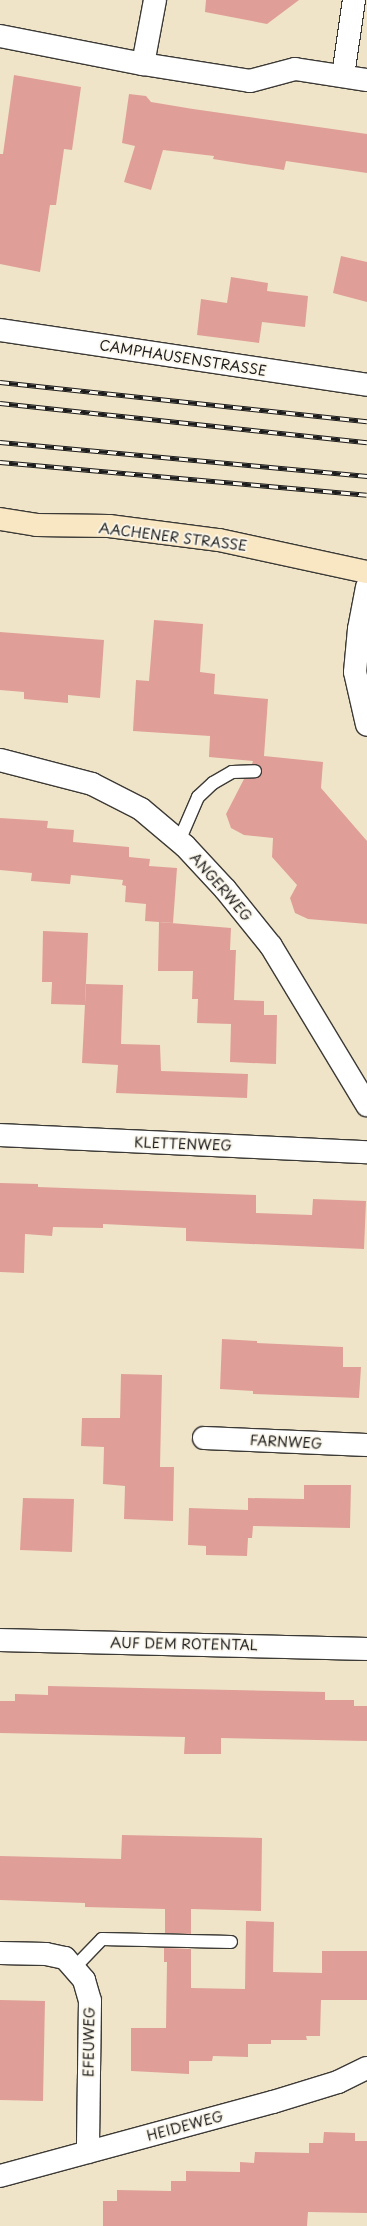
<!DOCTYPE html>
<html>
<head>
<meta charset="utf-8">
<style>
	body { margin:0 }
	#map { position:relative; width:367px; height:2226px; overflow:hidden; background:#f0e4c8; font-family:"Playpen Sans",sans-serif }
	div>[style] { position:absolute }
	.building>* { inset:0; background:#df9f98 }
	.roads { filter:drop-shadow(1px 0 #3c3a36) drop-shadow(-1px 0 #3c3a36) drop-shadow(0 1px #3c3a36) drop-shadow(0 -1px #3c3a36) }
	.service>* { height:12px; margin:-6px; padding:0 6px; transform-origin:6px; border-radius:6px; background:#fff }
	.minor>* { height:22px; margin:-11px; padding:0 11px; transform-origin:11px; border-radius:11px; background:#fff }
	.tertiary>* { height:22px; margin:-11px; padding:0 11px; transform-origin:11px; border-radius:11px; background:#fff }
	.secondary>* { height:22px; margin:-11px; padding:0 11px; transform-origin:11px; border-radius:11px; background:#f9e7c3 }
	.rail>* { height:4.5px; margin-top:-2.25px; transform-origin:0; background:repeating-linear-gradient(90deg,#fbf7ec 0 9px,#1c1c1c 0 18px); box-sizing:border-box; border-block:1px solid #1c1c1c }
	span { translate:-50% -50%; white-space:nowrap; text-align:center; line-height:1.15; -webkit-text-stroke:3.5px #fbf7ec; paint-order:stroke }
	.street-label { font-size:14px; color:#1c1c1c }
</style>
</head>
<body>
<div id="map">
	<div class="building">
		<div style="clip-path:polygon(206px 0,299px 0,267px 24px,205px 12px)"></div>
		<div style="clip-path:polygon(14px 75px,81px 87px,72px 150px,64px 149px,56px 205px,50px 205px,40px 272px,0 264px,0 154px,3px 154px)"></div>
		<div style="clip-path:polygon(129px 94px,146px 96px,151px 102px,193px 109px,367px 134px,367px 173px,286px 161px,284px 170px,213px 159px,214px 156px,163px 150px,151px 190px,124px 182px,135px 146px,122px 143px)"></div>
		<div style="clip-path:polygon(341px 256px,367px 262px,367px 302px,333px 293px)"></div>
		<div style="clip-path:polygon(231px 277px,268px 283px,267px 291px,308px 296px,305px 327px,262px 322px,259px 343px,197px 335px,201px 299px,227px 303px)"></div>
		<div style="clip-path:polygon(154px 620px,203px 624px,200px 672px,215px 674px,214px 694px,268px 699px,264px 756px,323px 762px,321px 788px,367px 841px,367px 924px,308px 919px,295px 913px,290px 898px,297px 885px,272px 857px,273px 838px,244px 835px,231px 828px,226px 814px,244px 779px,256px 778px,261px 775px,262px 770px,259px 765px,252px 764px,253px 761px,209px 757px,210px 736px,133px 731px,136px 680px,149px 681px)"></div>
		<div style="clip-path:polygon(0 632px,104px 640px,100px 698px,68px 695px,68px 703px,24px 699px,24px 692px,0 690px)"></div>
		<div style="clip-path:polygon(0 818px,48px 821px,47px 828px,74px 830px,73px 842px,129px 847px,129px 857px,150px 859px,149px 866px,177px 868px,173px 923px,145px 921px,146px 904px,125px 902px,126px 886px,122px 885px,123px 880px,71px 875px,70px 884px,31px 881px,32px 873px,0 870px)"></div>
		<div style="clip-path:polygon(159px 922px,231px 928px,230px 950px,236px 950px,234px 1000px,264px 1001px,264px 1015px,277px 1015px,276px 1064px,230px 1062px,231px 1024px,197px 1023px,198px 999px,192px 999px,193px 971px,158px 971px)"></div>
		<div style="clip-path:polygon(43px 931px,88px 933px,85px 1005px,51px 1004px,52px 982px,42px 982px)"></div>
		<div style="clip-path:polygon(86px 984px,123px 985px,121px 1044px,160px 1045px,161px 1071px,248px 1074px,247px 1098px,116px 1093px,118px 1065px,82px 1063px)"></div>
		<div style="clip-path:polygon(0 1183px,38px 1184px,38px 1187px,256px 1195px,256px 1213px,312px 1215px,313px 1199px,366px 1201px,364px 1249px,186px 1241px,186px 1228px,103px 1224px,103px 1228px,53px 1227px,52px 1236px,25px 1234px,24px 1273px,0 1272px)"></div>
		<div style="clip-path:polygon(222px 1339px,257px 1341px,257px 1343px,343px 1347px,343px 1367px,361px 1367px,359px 1398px,253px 1394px,253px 1391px,220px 1389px)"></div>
		<div style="clip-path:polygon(121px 1374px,162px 1375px,160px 1467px,174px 1467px,173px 1521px,124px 1519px,125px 1486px,103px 1484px,104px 1447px,81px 1446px,82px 1418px,120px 1418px)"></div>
		<div style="clip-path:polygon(304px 1485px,351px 1485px,350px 1528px,253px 1526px,252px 1538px,248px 1538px,247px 1556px,206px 1555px,206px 1546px,188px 1545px,189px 1508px,248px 1510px,248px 1498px,304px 1499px)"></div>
		<div style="clip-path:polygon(23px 1498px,74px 1499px,72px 1552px,20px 1550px)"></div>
		<div style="clip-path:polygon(48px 1686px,325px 1692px,325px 1700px,354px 1700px,354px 1706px,367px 1706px,367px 1741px,221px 1738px,221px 1754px,184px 1754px,185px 1737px,0 1733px,0 1701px,15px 1701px,15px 1694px,48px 1695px)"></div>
		<div style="clip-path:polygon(122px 1835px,262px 1838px,261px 1911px,191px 1909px,191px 1934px,165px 1933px,165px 1909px,85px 1907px,85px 1903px,0 1900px,0 1856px,121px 1859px)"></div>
		<div style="clip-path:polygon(246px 1921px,274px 1922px,273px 1972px,322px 1973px,322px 1951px,367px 1951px,367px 2000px,321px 2000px,320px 2036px,306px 2036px,307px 2040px,271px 2040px,271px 2044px,248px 2044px,248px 2057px,213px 2056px,212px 2061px,189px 2061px,189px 2074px,131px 2071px,131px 2028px,166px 2028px,167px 1962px,164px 1962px,164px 1948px,191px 1949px,191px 1988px,245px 1989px)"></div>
		<div style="clip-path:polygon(0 2000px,45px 2001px,43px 2101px,0 2100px)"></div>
		<div style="clip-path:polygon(324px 2132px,355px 2133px,355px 2141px,367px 2141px,367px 2213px,308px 2212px,307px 2226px,103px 2226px,103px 2201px,117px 2201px,117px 2190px,171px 2191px,171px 2181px,186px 2181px,186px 2171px,240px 2172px,240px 2162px,254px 2163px,255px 2152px,309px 2153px,309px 2143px,323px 2143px)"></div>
	</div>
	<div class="roads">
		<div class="service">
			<div style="left:179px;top:841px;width:48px;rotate:-66.6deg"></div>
			<div style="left:198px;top:797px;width:21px;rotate:-43deg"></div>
			<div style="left:213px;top:783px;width:22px;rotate:-30deg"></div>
			<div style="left:232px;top:772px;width:23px;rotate:-2deg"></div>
			<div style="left:75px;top:1967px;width:39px;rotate:-46deg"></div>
			<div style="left:102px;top:1939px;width:129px;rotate:1.3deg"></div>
		</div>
		<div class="minor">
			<div style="left:0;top:36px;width:146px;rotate:11.1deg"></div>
			<div style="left:143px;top:64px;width:108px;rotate:9deg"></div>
			<div style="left:250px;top:81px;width:47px;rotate:-14.9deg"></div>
			<div style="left:295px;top:69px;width:73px;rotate:8.7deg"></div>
			<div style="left:143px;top:64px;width:65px;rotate:-79.4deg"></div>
			<div style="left:343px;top:76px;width:77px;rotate:-81.8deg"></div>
			<div style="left:0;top:330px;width:371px;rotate:8.5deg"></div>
			<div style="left:0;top:760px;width:95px;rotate:14.6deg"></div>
			<div style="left:92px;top:784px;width:55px;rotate:27deg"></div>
			<div style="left:141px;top:809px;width:57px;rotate:40.1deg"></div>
			<div style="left:185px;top:846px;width:59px;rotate:47.1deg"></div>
			<div style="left:225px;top:889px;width:73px;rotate:51.1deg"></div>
			<div style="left:271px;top:946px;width:186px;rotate:58.9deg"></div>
			<div style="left:0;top:1135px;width:367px;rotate:2.7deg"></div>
			<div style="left:204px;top:1438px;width:163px;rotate:2.5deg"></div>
			<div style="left:0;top:1640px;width:367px;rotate:1.4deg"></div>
			<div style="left:0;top:1953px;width:46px;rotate:1.2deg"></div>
			<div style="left:46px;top:1954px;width:19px;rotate:12deg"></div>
			<div style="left:65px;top:1958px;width:29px;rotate:49deg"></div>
			<div style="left:84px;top:1980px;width:22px;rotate:74deg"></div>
			<div style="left:90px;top:2001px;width:151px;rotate:90.8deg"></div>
			<div style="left:0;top:2176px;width:283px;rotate:-15.2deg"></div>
			<div style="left:273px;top:2102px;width:68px;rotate:-17.1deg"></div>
			<div style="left:338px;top:2082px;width:32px;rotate:-26deg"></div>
		</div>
		<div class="tertiary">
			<div style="left:367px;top:587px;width:43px;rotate:100.8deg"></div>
			<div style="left:359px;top:629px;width:43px;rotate:95.3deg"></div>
			<div style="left:355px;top:672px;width:54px;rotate:77.2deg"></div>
		</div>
		<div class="secondary">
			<div style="left:0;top:519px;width:37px;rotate:9deg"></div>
			<div style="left:37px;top:525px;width:72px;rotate:0.8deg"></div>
			<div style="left:109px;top:526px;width:111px;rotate:7.3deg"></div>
			<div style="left:219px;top:540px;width:151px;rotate:12.2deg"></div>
		</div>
	</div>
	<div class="rail">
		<div style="left:0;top:382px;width:369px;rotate:6.1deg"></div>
		<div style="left:0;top:403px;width:369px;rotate:6.1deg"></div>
		<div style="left:0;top:442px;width:369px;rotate:5.3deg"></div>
		<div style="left:0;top:462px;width:368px;rotate:5.1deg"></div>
	</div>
	<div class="street-label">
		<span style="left:183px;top:358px;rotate:9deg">CAMPHAUSENSTRASSE</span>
		<span style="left:173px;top:537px;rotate:7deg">AACHENER STRASSE</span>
		<span style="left:221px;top:887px;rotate:49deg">ANGERWEG</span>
		<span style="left:183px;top:1144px;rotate:2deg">KLETTENWEG</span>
		<span style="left:286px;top:1442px;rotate:3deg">FARNWEG</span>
		<span style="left:184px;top:1644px;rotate:1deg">AUF DEM ROTENTAL</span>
		<span style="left:89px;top:2042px;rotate:-89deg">EFEUWEG</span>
		<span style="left:185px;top:2126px;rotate:-15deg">HEIDEWEG</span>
	</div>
</div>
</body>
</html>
